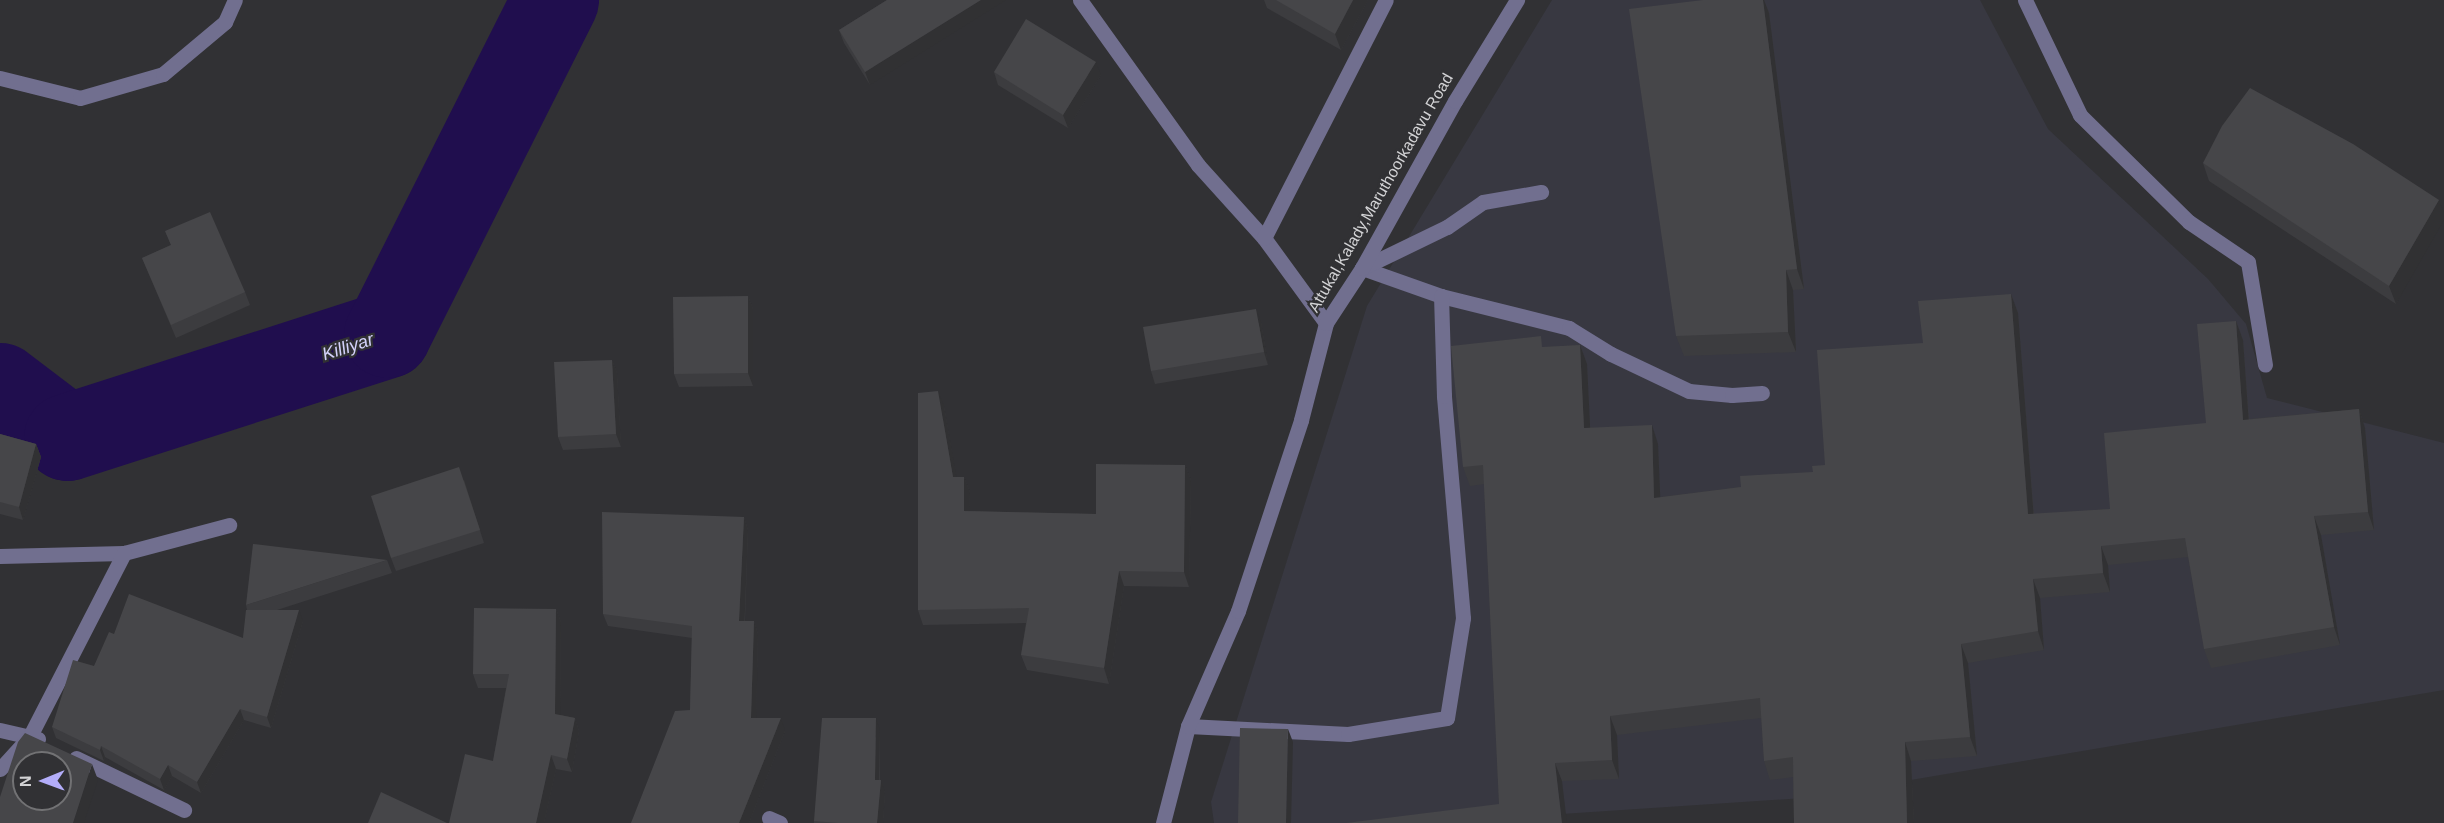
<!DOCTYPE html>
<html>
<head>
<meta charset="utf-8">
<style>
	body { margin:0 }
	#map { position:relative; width:2444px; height:823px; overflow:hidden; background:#313134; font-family:Helvetica,sans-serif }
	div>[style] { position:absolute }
	.built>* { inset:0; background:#383841 }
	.river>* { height:87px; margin:-43.5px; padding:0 43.5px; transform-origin:43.5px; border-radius:43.5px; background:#200e4e }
	.minor>* { height:15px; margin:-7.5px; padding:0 7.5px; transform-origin:7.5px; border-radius:7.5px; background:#716f8f }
	.wall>* { inset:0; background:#3c3c3f }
	.shaded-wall>* { inset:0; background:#313133 }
	.building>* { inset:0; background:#464649 }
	span { translate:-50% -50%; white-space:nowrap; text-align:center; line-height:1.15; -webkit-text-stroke:4.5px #313134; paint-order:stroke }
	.street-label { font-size:16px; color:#d3d3d5 }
	.water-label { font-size:18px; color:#d4d2fa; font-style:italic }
	.north { position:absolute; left:12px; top:751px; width:60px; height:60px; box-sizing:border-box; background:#313134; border:2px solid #727274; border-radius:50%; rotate:269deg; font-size:16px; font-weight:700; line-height:24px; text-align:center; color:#d3d3d5 }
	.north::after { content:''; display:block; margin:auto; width:21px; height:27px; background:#b3adf9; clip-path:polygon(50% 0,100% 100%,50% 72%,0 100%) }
</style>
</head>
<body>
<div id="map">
	<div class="built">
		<div style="clip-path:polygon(1552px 0,1980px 0,2048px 129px,2208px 279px,2246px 324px,2267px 398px,2444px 443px,2444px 690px,1804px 798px,1424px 823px,1214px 823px,1211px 802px,1367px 306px)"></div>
	</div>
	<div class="river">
		<div style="left:0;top:386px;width:84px;rotate:37.3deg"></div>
		<div style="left:67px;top:437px;width:336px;rotate:-17.8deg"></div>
		<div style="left:387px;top:334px;width:374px;rotate:-63.3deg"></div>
	</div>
	<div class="minor">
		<div style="left:1080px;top:0;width:203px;rotate:54.4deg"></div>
		<div style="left:1198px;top:165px;width:98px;rotate:47.9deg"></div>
		<div style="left:1264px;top:238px;width:105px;rotate:53.9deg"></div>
		<div style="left:2025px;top:0;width:127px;rotate:64.4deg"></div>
		<div style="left:2080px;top:115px;width:153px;rotate:44.5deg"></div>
		<div style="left:2189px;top:222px;width:71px;rotate:34.1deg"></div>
		<div style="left:2248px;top:262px;width:104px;rotate:80.6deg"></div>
		<div style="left:0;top:78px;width:82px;rotate:14deg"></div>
		<div style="left:80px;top:98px;width:86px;rotate:-16.1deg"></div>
		<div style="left:163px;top:74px;width:81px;rotate:-40deg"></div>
		<div style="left:225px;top:22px;width:24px;rotate:-66deg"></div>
		<div style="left:1264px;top:238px;width:267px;rotate:-62.9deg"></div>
		<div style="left:1362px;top:268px;width:84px;rotate:19.5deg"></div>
		<div style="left:1441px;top:296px;width:132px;rotate:14deg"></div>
		<div style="left:1569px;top:328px;width:49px;rotate:31.8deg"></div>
		<div style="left:1611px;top:354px;width:86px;rotate:25.4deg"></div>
		<div style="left:1689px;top:391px;width:43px;rotate:5.3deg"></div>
		<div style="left:1732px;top:395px;width:30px;rotate:-4deg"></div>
		<div style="left:1362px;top:268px;width:94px;rotate:-25.8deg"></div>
		<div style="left:1447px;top:227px;width:44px;rotate:-34.8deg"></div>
		<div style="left:1483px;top:202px;width:59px;rotate:-9.8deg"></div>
		<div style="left:0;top:556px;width:124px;rotate:-1.4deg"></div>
		<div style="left:124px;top:553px;width:109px;rotate:-14.9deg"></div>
		<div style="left:1188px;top:726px;width:160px;rotate:2.9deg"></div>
		<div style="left:1348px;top:734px;width:100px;rotate:-9.2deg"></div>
		<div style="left:1447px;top:718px;width:101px;rotate:-80.9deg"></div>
		<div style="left:1463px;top:618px;width:223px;rotate:-94.9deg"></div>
		<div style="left:1444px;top:396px;width:100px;rotate:-91.7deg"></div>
		<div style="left:0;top:730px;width:39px;rotate:13deg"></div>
		<div style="left:76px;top:758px;width:120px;rotate:25.7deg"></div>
		<div style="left:0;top:769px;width:45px;rotate:-47.7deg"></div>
		<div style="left:30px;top:736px;width:206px;rotate:-62.8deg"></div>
		<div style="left:769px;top:818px;width:12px;rotate:24deg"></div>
		<div style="left:1163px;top:823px;width:100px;rotate:-75.5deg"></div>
		<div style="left:1188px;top:726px;width:125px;rotate:-66.5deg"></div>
		<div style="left:1238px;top:611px;width:201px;rotate:-71.7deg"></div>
		<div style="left:1301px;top:420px;width:100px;rotate:-75.5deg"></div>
		<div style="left:1326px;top:323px;width:66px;rotate:-56.8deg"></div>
		<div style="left:1362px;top:268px;width:191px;rotate:-60.9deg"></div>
		<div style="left:1455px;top:101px;width:119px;rotate:-58.5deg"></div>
	</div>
	<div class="wall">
		<div style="clip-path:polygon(887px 0,870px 85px,844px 43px,839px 30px)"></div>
		<div style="clip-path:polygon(1264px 0,1368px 0,1341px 50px,1267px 8px)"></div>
		<div style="clip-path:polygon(1703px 0,1764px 0,1769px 13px,1804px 289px,1793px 290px,1796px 352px,1684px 356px,1676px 336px)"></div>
		<div style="clip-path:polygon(994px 72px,1101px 75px,1068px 128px,998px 85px)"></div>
		<div style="clip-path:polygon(2203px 163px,2444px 213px,2396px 304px,2209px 181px)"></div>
		<div style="clip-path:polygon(165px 231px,245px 292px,250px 305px,176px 338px,142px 258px,171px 245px)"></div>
		<div style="clip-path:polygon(2011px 294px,2018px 313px,2034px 514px,2110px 509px,2206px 423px,2236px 321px,2243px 340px,2249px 419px,2359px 409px,2365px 428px,2374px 530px,2321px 535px,2340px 645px,2211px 668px,2204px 649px,2188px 557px,2108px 565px,2110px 592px,2040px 598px,2044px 650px,1968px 663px,1977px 756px,1911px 761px,1914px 823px,1794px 823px,1793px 777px,1770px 780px,1764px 761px,1761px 718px,1617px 735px,1619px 779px,1562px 781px,1499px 804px,1484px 484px,1470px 486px,1463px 467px,1545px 347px,1580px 345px,1587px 364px,1590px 427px,1658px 444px,1660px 497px,1741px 487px,1813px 472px,1825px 465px,1923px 343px)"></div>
		<div style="clip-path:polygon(748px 296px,753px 309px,753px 386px,679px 387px,674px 374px)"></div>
		<div style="clip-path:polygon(1261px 322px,1268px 365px,1155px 384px,1151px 371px)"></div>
		<div style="clip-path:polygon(612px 360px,617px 373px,621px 447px,563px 450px,558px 437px)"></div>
		<div style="clip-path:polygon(944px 406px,956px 477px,964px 477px,970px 492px,969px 511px,1096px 514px,1185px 465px,1191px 480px,1189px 587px,1124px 586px,1109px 684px,1027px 670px,1021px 655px,1026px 623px,923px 625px,918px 610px)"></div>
		<div style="clip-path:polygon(0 434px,36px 444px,41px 457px,23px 520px,0 514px)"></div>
		<div style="clip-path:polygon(464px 480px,484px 543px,396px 571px,391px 558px)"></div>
		<div style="clip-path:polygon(744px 517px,748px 530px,745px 621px,754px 621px,758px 634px,756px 718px,785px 731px,749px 823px,631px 823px,690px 710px,692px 638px,608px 626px,603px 614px)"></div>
		<div style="clip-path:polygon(387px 560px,392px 573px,277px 610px,303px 621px,271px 728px,244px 720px,201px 793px,172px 776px,164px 790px,105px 757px,104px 761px,56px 738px,52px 727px,94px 666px,114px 634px,243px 638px,247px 610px,246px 605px)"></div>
		<div style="clip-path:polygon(556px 609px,561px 622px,560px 715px,575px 718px,579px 731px,572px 772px,556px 769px,544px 823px,449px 823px,493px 761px,506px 688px,478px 688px,473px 674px)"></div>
		<div style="clip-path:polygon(880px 731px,880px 780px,885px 793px,883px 823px,814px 823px,814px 821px)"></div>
	</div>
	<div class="shaded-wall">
		<div style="clip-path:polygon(981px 0,1006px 0,870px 85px,865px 72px)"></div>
		<div style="clip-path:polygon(1353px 0,1368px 0,1341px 50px,1335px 34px)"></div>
		<div style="clip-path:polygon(1763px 0,1764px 0,1769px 13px,1804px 289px,1797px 269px)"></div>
		<div style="clip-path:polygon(1096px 62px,1101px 75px,1068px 128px,1063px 115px)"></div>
		<div style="clip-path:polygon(2439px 200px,2444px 213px,2444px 220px,2396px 304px,2389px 286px)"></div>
		<div style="clip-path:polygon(1786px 270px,1793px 290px,1796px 352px,1788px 332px)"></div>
		<div style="clip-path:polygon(2011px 294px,2018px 313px,2035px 533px,2028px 514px)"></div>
		<div style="clip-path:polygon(748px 296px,753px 309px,753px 386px,748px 373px)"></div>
		<div style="clip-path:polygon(1256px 309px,1261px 322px,1268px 365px,1264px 352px)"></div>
		<div style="clip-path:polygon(2236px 321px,2243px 340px,2250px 439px,2243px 420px)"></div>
		<div style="clip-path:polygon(1580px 345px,1587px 364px,1591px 446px,1584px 428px)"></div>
		<div style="clip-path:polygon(612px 360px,617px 373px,621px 447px,616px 434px)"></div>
		<div style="clip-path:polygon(938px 391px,944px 406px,959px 492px,953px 477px)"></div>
		<div style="clip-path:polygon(2359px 409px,2365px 428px,2374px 530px,2368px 512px)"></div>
		<div style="clip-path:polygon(1652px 425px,1658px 444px,1661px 516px,1654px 498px)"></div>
		<div style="clip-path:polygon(36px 444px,41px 457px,23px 520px,19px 507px)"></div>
		<div style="clip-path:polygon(1185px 465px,1191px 480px,1189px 587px,1184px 572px)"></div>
		<div style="clip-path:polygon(964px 477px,970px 492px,969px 526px,964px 511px)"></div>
		<div style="clip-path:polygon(2314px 516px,2321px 535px,2340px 645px,2334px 627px)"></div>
		<div style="clip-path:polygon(744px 517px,748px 530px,744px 634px,739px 621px)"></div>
		<div style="clip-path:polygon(2101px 546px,2108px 565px,2110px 592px,2103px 573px)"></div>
		<div style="clip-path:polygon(1119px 571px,1124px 586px,1109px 684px,1104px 668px)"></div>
		<div style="clip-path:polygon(2033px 579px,2040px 598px,2044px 650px,2038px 631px)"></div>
		<div style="clip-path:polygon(556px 609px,561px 622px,560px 728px,555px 714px)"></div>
		<div style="clip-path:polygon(299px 610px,303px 621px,271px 728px,267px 717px)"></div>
		<div style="clip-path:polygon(754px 621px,758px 634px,756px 731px,751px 718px)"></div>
		<div style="clip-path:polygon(1961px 644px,1968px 663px,1977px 756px,1970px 737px)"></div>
		<div style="clip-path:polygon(240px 709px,244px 720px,201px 793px,197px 782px)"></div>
		<div style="clip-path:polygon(1610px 716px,1617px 735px,1619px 779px,1612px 760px)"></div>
		<div style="clip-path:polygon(575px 718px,579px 731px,572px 772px,567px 759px)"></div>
		<div style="clip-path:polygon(781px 718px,785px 731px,749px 823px,739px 823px)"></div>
		<div style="clip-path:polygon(876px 718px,880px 731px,879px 793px,875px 780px)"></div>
		<div style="clip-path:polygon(1288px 729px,1293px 742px,1291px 823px,1286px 823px)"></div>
		<div style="clip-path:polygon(1905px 742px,1911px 761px,1914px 823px,1907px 823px)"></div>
		<div style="clip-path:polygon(101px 746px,105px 757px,104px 761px,100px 750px)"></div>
		<div style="clip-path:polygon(551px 755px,556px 769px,544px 823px,536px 823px)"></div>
		<div style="clip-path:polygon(1555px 763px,1562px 781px,1567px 823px,1562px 823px)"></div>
		<div style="clip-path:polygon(92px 764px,98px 780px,84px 823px,73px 823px)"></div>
		<div style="clip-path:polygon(168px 765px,172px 776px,164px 790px,160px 779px)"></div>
		<div style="clip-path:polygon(881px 780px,885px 793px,883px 823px,877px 823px)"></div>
	</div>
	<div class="building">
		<div style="clip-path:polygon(887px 0,981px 0,865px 72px,839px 30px)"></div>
		<div style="clip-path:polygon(1276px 0,1353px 0,1335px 34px)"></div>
		<div style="clip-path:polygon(1703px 0,1763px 0,1797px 269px,1786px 270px,1788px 332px,1676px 336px,1629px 9px)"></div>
		<div style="clip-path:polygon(1026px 19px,1096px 62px,1063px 115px,994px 72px)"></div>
		<div style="clip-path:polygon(2250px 88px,2353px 144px,2439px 200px,2389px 286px,2203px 163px,2222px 126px)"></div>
		<div style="clip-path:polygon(210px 212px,245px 292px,171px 325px,142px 258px,171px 245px,165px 231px)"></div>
		<div style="clip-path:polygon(2011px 294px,2028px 514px,2110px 509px,2104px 433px,2206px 423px,2197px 324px,2236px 321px,2243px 420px,2359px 409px,2368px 512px,2314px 516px,2334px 627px,2204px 649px,2185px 538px,2101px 546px,2103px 573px,2033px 579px,2038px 631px,1961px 644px,1970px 737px,1905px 742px,1907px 823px,1794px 823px,1793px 757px,1764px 761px,1760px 698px,1610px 716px,1612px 760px,1555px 763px,1562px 823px,1346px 823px,1499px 804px,1483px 465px,1463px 467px,1451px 346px,1541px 336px,1542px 347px,1580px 345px,1584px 428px,1652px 425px,1654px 498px,1741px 487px,1740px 476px,1813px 472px,1812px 466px,1825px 465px,1817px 350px,1923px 343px,1918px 301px)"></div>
		<div style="clip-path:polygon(748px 296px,748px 373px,674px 374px,673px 297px)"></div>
		<div style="clip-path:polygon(1256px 309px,1264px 352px,1151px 371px,1143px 327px)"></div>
		<div style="clip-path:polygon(612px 360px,616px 434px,558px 437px,554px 362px)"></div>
		<div style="clip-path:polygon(938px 391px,953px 477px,964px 477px,964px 511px,1096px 514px,1096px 464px,1185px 465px,1184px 572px,1119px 571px,1104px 668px,1021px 655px,1029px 608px,918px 610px,918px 393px)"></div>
		<div style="clip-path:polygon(0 434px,36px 444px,19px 507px,0 502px)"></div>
		<div style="clip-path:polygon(459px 467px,480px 530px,391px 558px,371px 496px)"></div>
		<div style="clip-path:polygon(602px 512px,744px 517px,739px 621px,754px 621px,751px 718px,781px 718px,739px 823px,631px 823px,675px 711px,690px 710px,692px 626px,603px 614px)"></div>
		<div style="clip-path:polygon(253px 544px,387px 560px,246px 605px)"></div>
		<div style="clip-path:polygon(129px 594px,243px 638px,246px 610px,299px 610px,267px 717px,240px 709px,197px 782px,168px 765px,160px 779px,101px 746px,100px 750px,52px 727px,73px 660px,94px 666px,109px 632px,114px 634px)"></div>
		<div style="clip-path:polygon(474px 608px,556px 609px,555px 714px,575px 718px,567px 759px,551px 755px,536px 823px,449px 823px,465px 754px,493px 761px,509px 674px,473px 674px)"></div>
		<div style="clip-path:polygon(822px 718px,876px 718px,875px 780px,881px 780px,877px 823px,838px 823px,814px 821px)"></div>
		<div style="clip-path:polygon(1240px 728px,1288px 729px,1286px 823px,1238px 823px)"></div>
		<div style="clip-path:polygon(evenodd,25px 733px,92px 764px,73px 823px,0 823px,0 797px,18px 742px,25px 733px,24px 763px,60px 763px,60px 799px,24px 799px,24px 763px)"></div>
		<div style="clip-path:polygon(381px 792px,447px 823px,368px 823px)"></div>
	</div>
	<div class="street-label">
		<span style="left:1381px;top:193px;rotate:-60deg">Attukal,Kalady,Maruthoorkadavu Road</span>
	</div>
	<div class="water-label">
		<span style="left:348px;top:347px;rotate:-18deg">Killiyar</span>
	</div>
	<div class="north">N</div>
</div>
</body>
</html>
